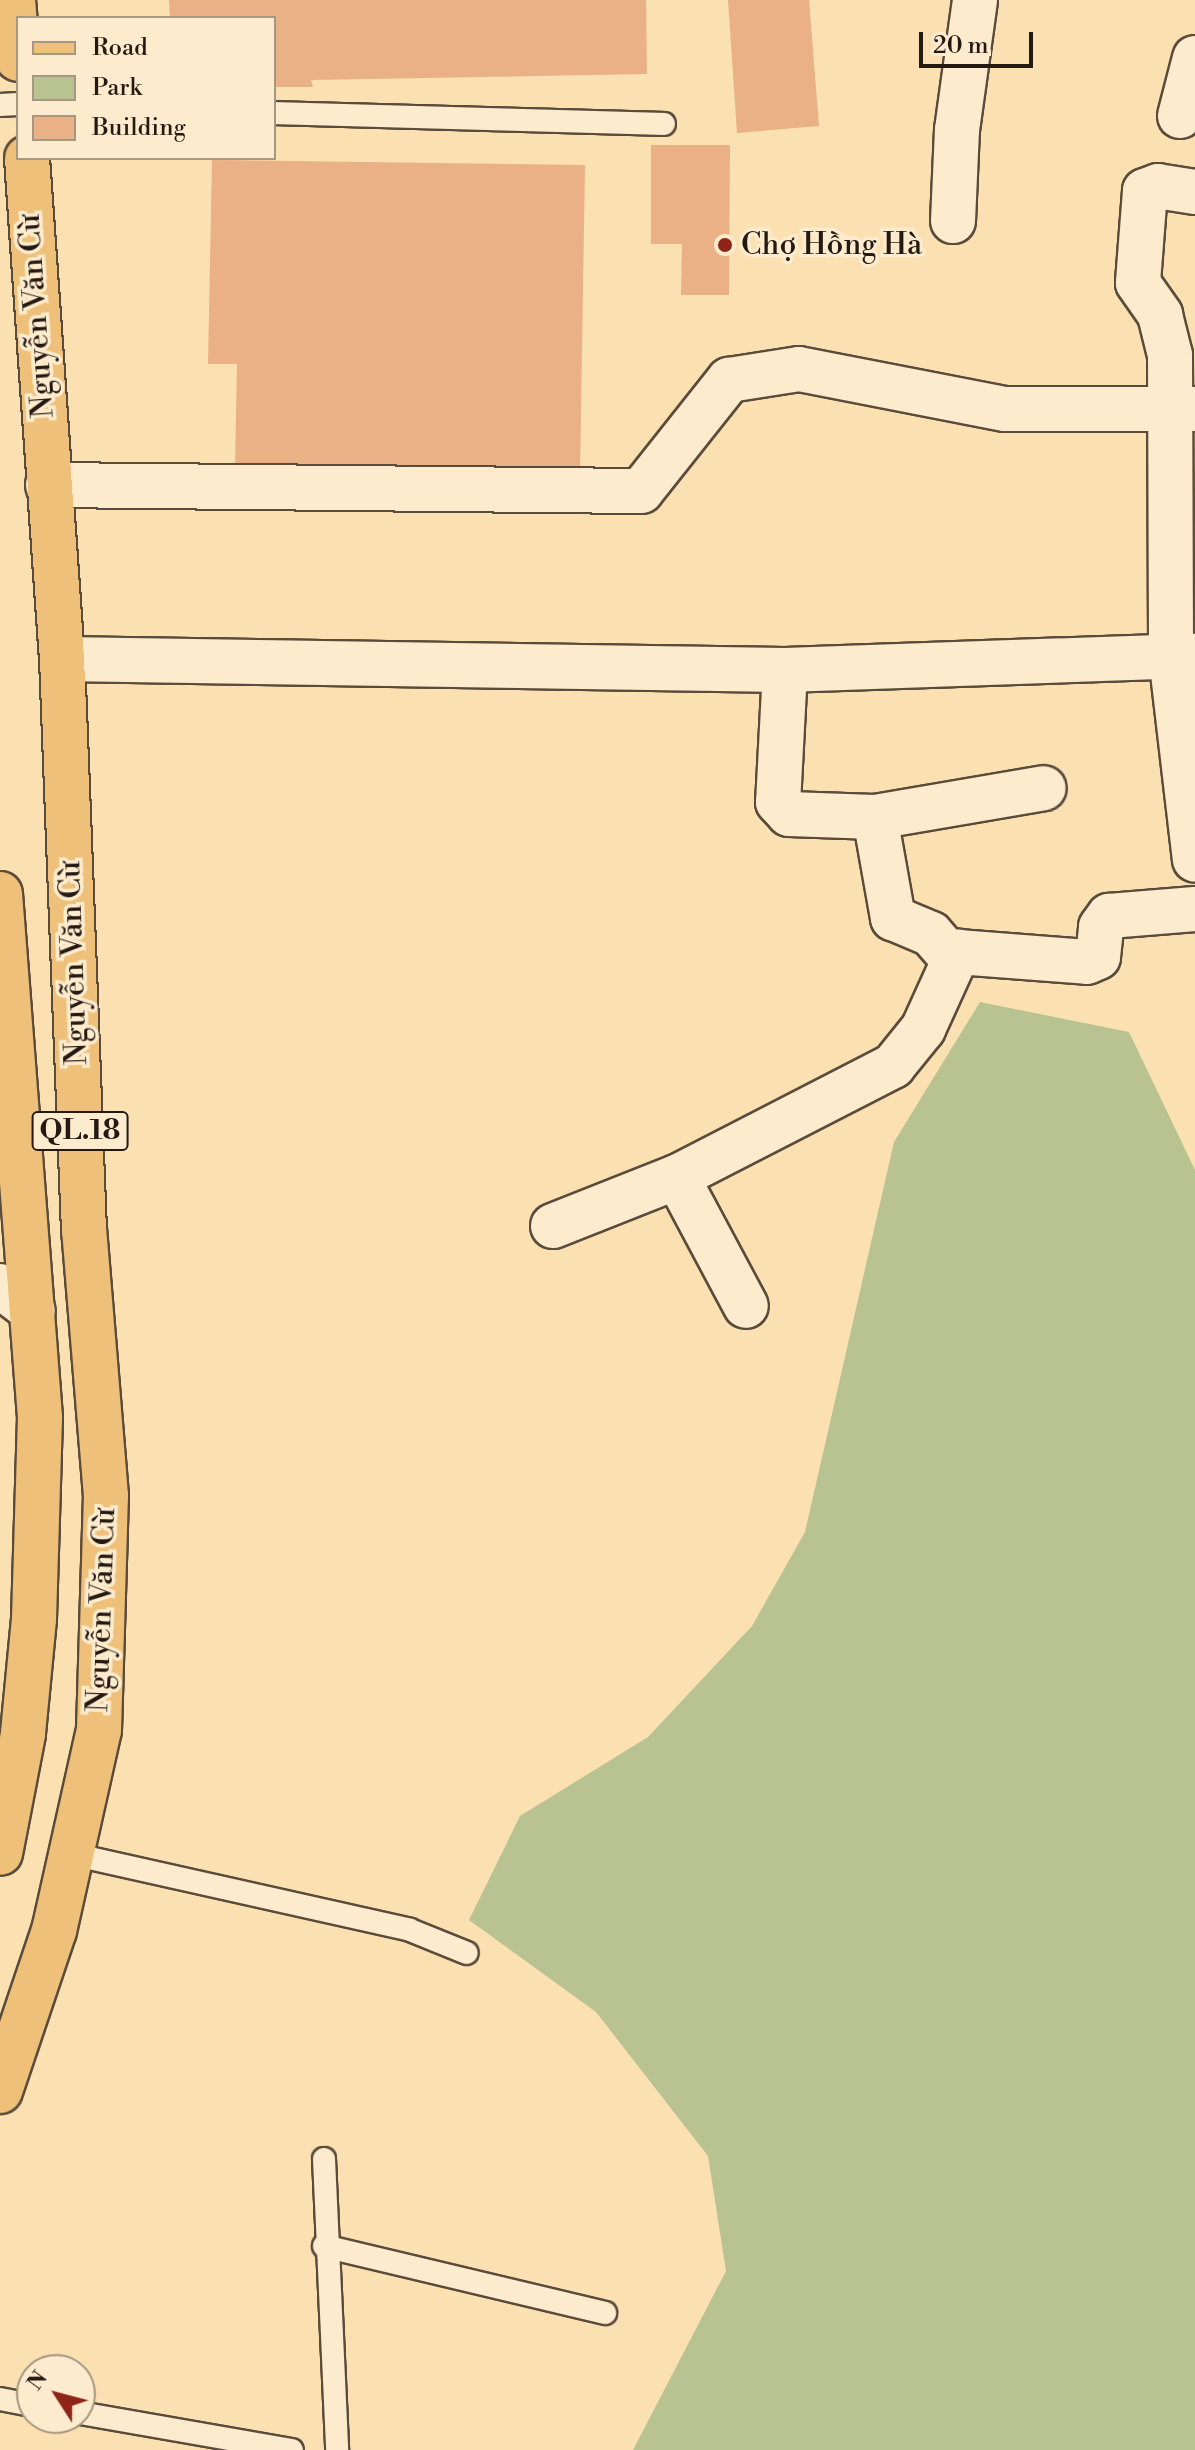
<!DOCTYPE html>
<html>
<head>
<meta charset="utf-8">
<style>
	body { margin:0 }
	#map { position:relative; width:1195px; height:2450px; overflow:hidden; background:#fbe0b2; font-family:"Libre Bodoni",serif }
	div>[style] { position:absolute }
	.green>* { inset:0; background:#b8c391 }
	.building>* { inset:0; background:#eab086 }
	.roads { filter:drop-shadow(2px 0 #5a4b3b) drop-shadow(-2px 0 #5a4b3b) drop-shadow(0 2px #5a4b3b) drop-shadow(0 -2px #5a4b3b) }
	.service>* { height:22px; margin:-11px; padding:0 11px; transform-origin:11px; border-radius:11px; background:#fcebcd }
	.minor>* { height:44px; margin:-22px; padding:0 22px; transform-origin:22px; border-radius:22px; background:#fcebcd }
	.primary>* { height:44px; margin:-22px; padding:0 22px; transform-origin:22px; border-radius:22px; background:#eec079 }
	.dots>* { width:22px; height:22px; translate:-50% -50%; box-sizing:border-box; border:4px solid #fcebcd; border-radius:50% }
	span { translate:-50% -50%; white-space:nowrap; text-align:center; line-height:1.15; -webkit-text-stroke:7px #fcebcd; paint-order:stroke }
	.shield-label span { padding:2px 6px; background:#fcebcd; border:2px solid; border-radius:6px; -webkit-text-stroke-width:0 }
	.shield-label { font-size:28px; color:#241913; font-weight:700 }
	.poi-label { font-size:30px; color:#241913 }
	.left { translate:0 -50%; text-align:left }
	.street-label { font-size:30px; color:#241913 }
	.legend { position:absolute; left:16px; top:16px; width:260px; height:144px; box-sizing:border-box; background:#fcebcd; border:2px solid #a69783; margin:0; padding:10px 14px; list-style:none; font-size:24px; color:#241913 }
	.legend li { display:flex; align-items:center; gap:16px; height:40px }
	.legend b { width:40px; border:2px solid #a69783 }
	.north { position:absolute; left:16px; top:2354px; width:80px; height:80px; box-sizing:border-box; background:#fcebcd; border:2px solid #a69783; border-radius:50%; rotate:306deg; font-size:22px; font-weight:700; line-height:32px; text-align:center; color:#241913 }
	.north::after { content:''; display:block; margin:auto; width:28px; height:36px; background:#8f2418; clip-path:polygon(50% 0,100% 100%,50% 72%,0 100%) }
	.scale { position:absolute; left:919px; top:32px; width:114px; height:36px; box-sizing:border-box; border:4px solid #241913; border-top:0; padding-left:10px; font-size:24px; line-height:28px; white-space:nowrap; color:#241913; -webkit-text-stroke:6px #fcebcd; paint-order:stroke }
</style>
</head>
<body>
<div id="map">
	<div class="green">
		<div style="clip-path:polygon(980px 1002px,1129px 1032px,1195px 1170px,1195px 2450px,633px 2450px,726px 2271px,708px 2156px,596px 2012px,469px 1920px,520px 1816px,648px 1737px,752px 1626px,805px 1532px,894px 1142px)"></div>
	</div>
	<div class="building">
		<div style="clip-path:polygon(169px 0,646px 0,647px 74px,311px 80px,313px 87px,274px 87px,274px 18px,170px 18px)"></div>
		<div style="clip-path:polygon(728px 0,809px 0,819px 126px,737px 133px)"></div>
		<div style="clip-path:polygon(651px 145px,730px 145px,729px 295px,681px 295px,682px 244px,651px 244px)"></div>
		<div style="clip-path:polygon(212px 160px,585px 165px,580px 472px,235px 468px,237px 364px,208px 364px)"></div>
	</div>
	<div class="roads">
		<div class="service">
			<div style="left:0;top:105px;width:18px;rotate:-3deg"></div>
			<div style="left:274px;top:113px;width:390px;rotate:1.6deg"></div>
			<div style="left:71px;top:1854px;width:347px;rotate:12.6deg"></div>
			<div style="left:410px;top:1930px;width:61px;rotate:22deg"></div>
			<div style="left:324px;top:2159px;width:291px;rotate:87.4deg"></div>
			<div style="left:324px;top:2246px;width:289px;rotate:13.4deg"></div>
			<div style="left:0;top:2399px;width:33px;rotate:11deg"></div>
			<div style="left:80px;top:2413px;width:215px;rotate:9.9deg"></div>
		</div>
		<div class="minor">
			<div style="left:1180px;top:116px;width:60px;rotate:-75.5deg"></div>
			<div style="left:1195px;top:192px;width:37px;rotate:-171deg"></div>
			<div style="left:1158px;top:186px;width:14px;rotate:159deg"></div>
			<div style="left:1145px;top:191px;width:92px;rotate:94.4deg"></div>
			<div style="left:1138px;top:283px;width:39px;rotate:55deg"></div>
			<div style="left:1160px;top:315px;width:41px;rotate:76deg"></div>
			<div style="left:1170px;top:355px;width:301px;rotate:89.8deg"></div>
			<div style="left:1171px;top:656px;width:205px;rotate:83.3deg"></div>
			<div style="left:953px;top:221px;width:91px;rotate:-87.5deg"></div>
			<div style="left:957px;top:130px;width:131px;rotate:-82.1deg"></div>
			<div style="left:48px;top:485px;width:593px;rotate:0.58deg"></div>
			<div style="left:641px;top:491px;width:142px;rotate:-51.6deg"></div>
			<div style="left:729px;top:380px;width:71px;rotate:-8.9deg"></div>
			<div style="left:799px;top:369px;width:210px;rotate:11deg"></div>
			<div style="left:1005px;top:409px;width:190px"></div>
			<div style="left:62px;top:659px;width:723px;rotate:0.87deg"></div>
			<div style="left:785px;top:670px;width:410px;rotate:-2deg"></div>
			<div style="left:785px;top:670px;width:132px;rotate:93deg"></div>
			<div style="left:778px;top:802px;width:16px;rotate:47deg"></div>
			<div style="left:789px;top:814px;width:86px;rotate:2deg"></div>
			<div style="left:875px;top:817px;width:171px;rotate:-9.7deg"></div>
			<div style="left:875px;top:817px;width:103px;rotate:79.9deg"></div>
			<div style="left:893px;top:918px;width:41px;rotate:22.8deg"></div>
			<div style="left:931px;top:934px;width:30px;rotate:49deg"></div>
			<div style="left:677px;top:1177px;width:146px;rotate:61.9deg"></div>
			<div style="left:553px;top:1226px;width:133px;rotate:-21.6deg"></div>
			<div style="left:677px;top:1177px;width:243px;rotate:-27.2deg"></div>
			<div style="left:893px;top:1066px;width:48px;rotate:-51deg"></div>
			<div style="left:923px;top:1029px;width:85px;rotate:-65.6deg"></div>
			<div style="left:958px;top:952px;width:129px;rotate:4.4deg"></div>
			<div style="left:1087px;top:962px;width:12px;rotate:-24deg"></div>
			<div style="left:1098px;top:957px;width:30px;rotate:-84deg"></div>
			<div style="left:1101px;top:927px;width:14px;rotate:-54deg"></div>
			<div style="left:1109px;top:916px;width:86px;rotate:-4.7deg"></div>
			<div style="left:0;top:1286px;width:41px;rotate:37.1deg"></div>
		</div>
		<div class="primary">
			<div style="left:13px;top:0;width:59px;rotate:85.2deg"></div>
			<div style="left:0;top:894px;width:525px;rotate:85.63deg"></div>
			<div style="left:40px;top:1417px;width:202px;rotate:91.7deg"></div>
			<div style="left:34px;top:1619px;width:116px;rotate:95.5deg"></div>
			<div style="left:23px;top:1734px;width:121px;rotate:100.9deg"></div>
			<div style="left:0;top:2091px;width:169px;rotate:-71.4deg"></div>
			<div style="left:54px;top:1931px;width:206px;rotate:-77.4deg"></div>
			<div style="left:99px;top:1730px;width:234px;rotate:-88.3deg"></div>
			<div style="left:106px;top:1496px;width:266px;rotate:-94.7deg"></div>
			<div style="left:84px;top:1231px;width:572px;rotate:-92.2deg"></div>
			<div style="left:62px;top:659px;width:502px;rotate:-94deg"></div>
		</div>
	</div>
	<div class="dots">
		<div style="left:725px;top:245px;background:#8f2418"></div>
	</div>
	<div class="shield-label">
		<span style="left:80px;top:1131px">QL.18</span>
	</div>
	<div class="poi-label">
		<span class="left" style="left:741px;top:245px">Chợ Hồng Hà</span>
	</div>
	<div class="street-label">
		<span style="left:37px;top:316px;rotate:-94deg">Nguyễn Văn Cừ</span>
		<span style="left:74px;top:963px;rotate:-92deg">Nguyễn Văn Cừ</span>
		<span style="left:102px;top:1610px;rotate:-88deg">Nguyễn Văn Cừ</span>
	</div>
	<ul class="legend">
	<li><b style="height:10px;background:#eec079"></b>Road</li>
	<li><b style="height:22px;background:#b8c391"></b>Park</li>
	<li><b style="height:22px;background:#eab086"></b>Building</li>
	</ul>
	<div class="north">N</div>
	<div class="scale">20 m</div>
</div>
</body>
</html>
